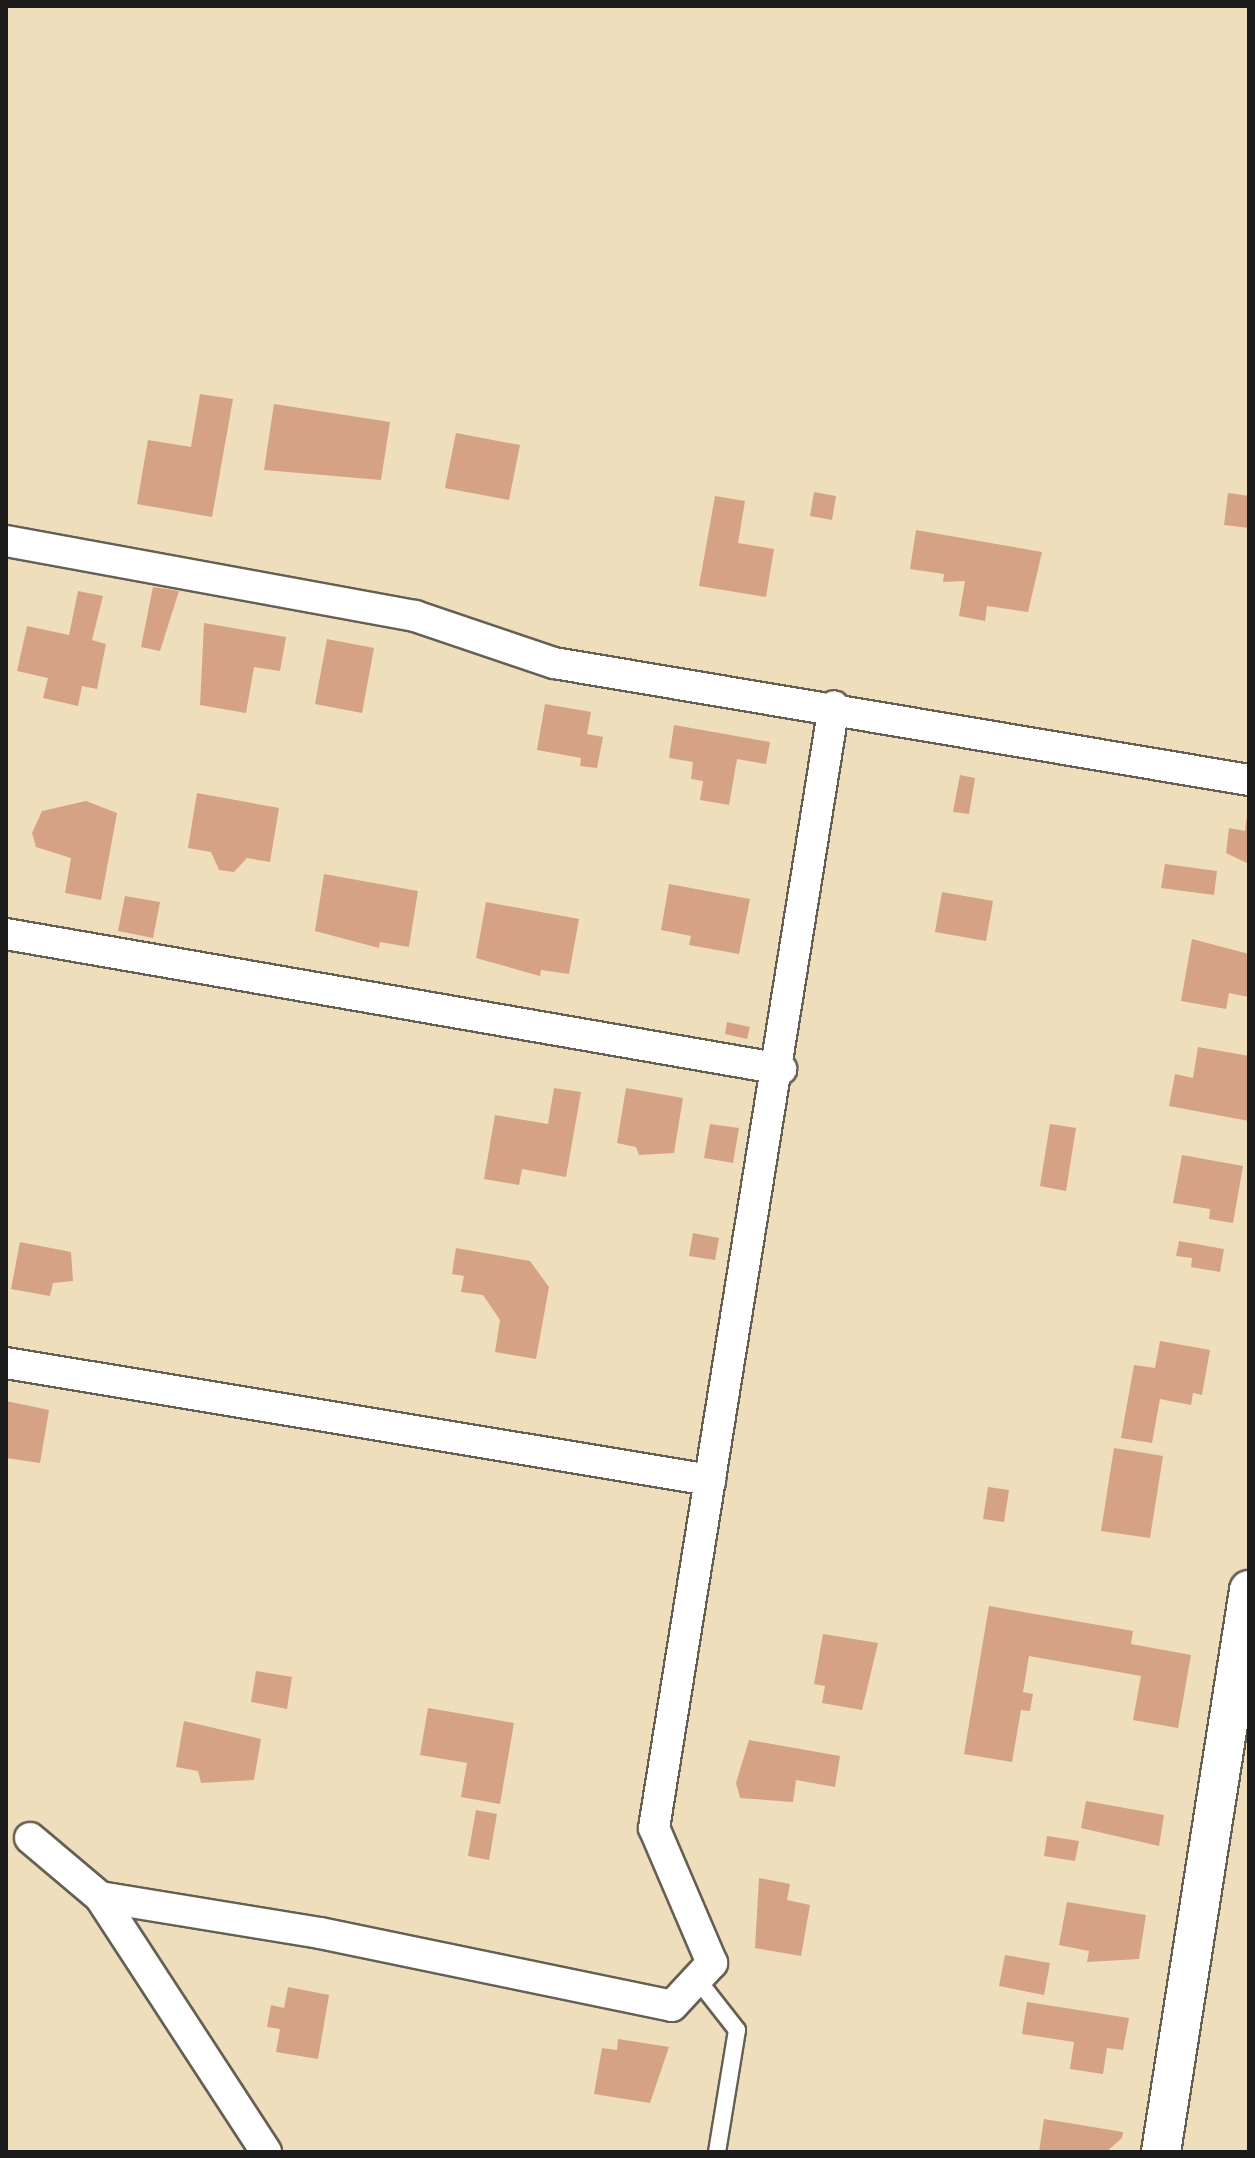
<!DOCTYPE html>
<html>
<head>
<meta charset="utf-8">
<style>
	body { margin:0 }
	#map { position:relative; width:1255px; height:2158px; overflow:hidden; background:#efdebc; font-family:"Libre Caslon Text",serif }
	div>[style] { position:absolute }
	.building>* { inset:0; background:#d5a285 }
	.roads { filter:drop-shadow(2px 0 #666054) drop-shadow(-2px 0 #666054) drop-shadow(0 2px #666054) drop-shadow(0 -2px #666054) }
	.service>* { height:16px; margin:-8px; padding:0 8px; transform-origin:8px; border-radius:8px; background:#fff }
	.minor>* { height:30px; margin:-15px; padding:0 15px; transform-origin:15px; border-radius:15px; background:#fff }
	.tertiary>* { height:38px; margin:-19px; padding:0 19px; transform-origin:19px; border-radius:19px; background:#fff }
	span { translate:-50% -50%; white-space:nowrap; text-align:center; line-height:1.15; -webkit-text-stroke:8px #fcf5e5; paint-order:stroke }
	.frame { position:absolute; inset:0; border:8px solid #1c1c1c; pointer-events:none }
</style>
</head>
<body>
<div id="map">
	<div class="building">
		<div style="clip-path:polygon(200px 394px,233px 399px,212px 517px,137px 504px,148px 440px,191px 447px)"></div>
		<div style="clip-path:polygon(274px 404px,390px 422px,381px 480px,264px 470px)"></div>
		<div style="clip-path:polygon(456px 433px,520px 445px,509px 500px,445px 488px)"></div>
		<div style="clip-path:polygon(814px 492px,836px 496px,832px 520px,810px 516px)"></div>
		<div style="clip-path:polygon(1228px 493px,1249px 496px,1249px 528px,1224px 525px)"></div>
		<div style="clip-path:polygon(715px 496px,745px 501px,738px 543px,774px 549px,766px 597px,699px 586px)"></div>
		<div style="clip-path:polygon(916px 530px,1042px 552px,1028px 612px,987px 606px,985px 621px,959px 616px,965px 581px,943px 582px,944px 574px,910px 569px)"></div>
		<div style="clip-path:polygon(153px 587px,179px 591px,160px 651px,141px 647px)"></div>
		<div style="clip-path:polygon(78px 591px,103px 596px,92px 640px,106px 644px,97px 689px,82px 686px,78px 706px,43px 698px,48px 678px,17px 671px,27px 626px,69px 635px)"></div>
		<div style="clip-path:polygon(204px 623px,286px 637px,280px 671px,254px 667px,246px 713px,200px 705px)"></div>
		<div style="clip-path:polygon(327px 639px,374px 648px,362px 713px,315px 704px)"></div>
		<div style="clip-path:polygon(545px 704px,591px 712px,587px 734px,603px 737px,597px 768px,580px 766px,581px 758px,537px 750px)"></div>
		<div style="clip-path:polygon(674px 725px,770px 742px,766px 764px,737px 759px,729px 805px,700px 800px,703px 781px,691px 779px,693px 762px,669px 758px)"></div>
		<div style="clip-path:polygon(960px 775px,975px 778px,969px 814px,953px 812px)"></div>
		<div style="clip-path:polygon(197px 793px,279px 808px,270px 862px,247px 858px,234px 872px,219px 870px,211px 852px,188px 848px)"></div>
		<div style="clip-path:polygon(86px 801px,117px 813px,101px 900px,65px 893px,71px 858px,36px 847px,32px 833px,42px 811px)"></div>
		<div style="clip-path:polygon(1247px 816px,1249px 816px,1249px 864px,1226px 853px,1229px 828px,1245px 831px)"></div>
		<div style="clip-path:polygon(1165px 864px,1217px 871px,1214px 895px,1161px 888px)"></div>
		<div style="clip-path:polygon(324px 874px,418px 891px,409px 947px,380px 942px,379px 948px,315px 931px)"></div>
		<div style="clip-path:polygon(669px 884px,750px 899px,739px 954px,689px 945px,691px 936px,661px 930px)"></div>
		<div style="clip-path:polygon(942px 892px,993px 901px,986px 941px,935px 932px)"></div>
		<div style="clip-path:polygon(125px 896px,160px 902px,153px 938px,118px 931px)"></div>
		<div style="clip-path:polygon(486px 902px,579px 919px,569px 974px,541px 970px,540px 976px,476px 958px)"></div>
		<div style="clip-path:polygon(1192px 939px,1249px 954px,1249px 997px,1229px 993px,1226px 1009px,1181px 1001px)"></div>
		<div style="clip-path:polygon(727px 1022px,750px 1027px,747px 1039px,725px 1034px)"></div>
		<div style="clip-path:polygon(1198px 1047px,1249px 1056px,1249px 1121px,1169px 1106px,1175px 1074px,1193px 1078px)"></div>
		<div style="clip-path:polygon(554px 1088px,581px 1092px,566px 1177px,522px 1169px,519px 1185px,484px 1179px,495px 1115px,548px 1124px)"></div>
		<div style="clip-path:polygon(626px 1088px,683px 1098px,674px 1153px,639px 1155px,636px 1147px,617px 1143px)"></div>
		<div style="clip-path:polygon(710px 1124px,739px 1128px,733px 1163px,704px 1158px)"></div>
		<div style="clip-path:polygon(1050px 1124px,1076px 1128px,1066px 1191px,1040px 1186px)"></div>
		<div style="clip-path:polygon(1182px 1155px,1243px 1166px,1233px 1223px,1209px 1219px,1210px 1209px,1173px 1203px)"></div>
		<div style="clip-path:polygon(693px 1233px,719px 1238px,715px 1260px,689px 1256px)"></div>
		<div style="clip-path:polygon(1179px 1241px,1224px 1249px,1220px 1272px,1191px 1267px,1192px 1258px,1176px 1256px)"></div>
		<div style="clip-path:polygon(20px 1242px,71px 1252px,73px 1281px,53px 1283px,50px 1296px,11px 1289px)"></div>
		<div style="clip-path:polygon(456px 1248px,530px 1261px,549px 1287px,536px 1359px,495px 1352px,500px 1320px,483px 1295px,461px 1292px,464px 1276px,452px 1274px)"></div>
		<div style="clip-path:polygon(1160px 1341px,1210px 1350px,1202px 1395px,1193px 1393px,1191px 1405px,1160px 1399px,1152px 1443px,1121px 1438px,1134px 1365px,1155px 1368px)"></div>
		<div style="clip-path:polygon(6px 1401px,49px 1410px,40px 1463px,6px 1458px)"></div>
		<div style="clip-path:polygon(1114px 1448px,1163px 1456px,1150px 1538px,1101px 1531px)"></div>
		<div style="clip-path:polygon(988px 1487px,1009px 1490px,1004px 1522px,983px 1519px)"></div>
		<div style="clip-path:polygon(989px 1606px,1133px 1631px,1131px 1644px,1191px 1655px,1178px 1728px,1133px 1720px,1141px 1676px,1029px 1656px,1023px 1692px,1033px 1694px,1030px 1711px,1021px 1710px,1012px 1762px,964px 1754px)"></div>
		<div style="clip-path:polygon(823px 1634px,878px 1643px,862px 1710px,822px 1703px,825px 1686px,814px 1684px)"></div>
		<div style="clip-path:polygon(256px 1671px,292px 1677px,287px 1709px,251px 1702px)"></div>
		<div style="clip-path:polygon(428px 1708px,514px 1723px,500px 1804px,461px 1797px,467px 1763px,420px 1755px)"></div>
		<div style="clip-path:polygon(184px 1721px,261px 1739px,254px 1780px,201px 1783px,198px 1771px,176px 1767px)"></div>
		<div style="clip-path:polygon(749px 1740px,840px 1756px,835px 1787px,796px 1780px,793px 1802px,740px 1798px,736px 1783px)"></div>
		<div style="clip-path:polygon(1086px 1801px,1164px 1815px,1159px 1846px,1081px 1828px)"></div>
		<div style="clip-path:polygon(476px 1810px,497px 1814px,489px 1860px,468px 1856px)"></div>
		<div style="clip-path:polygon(1047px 1836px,1079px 1841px,1075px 1861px,1044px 1856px)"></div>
		<div style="clip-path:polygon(759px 1878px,790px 1884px,787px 1900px,810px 1905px,801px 1956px,755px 1948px)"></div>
		<div style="clip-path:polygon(1067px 1902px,1146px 1915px,1139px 1959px,1087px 1962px,1089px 1951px,1059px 1945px)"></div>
		<div style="clip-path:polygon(1005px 1955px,1050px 1963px,1044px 1995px,999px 1986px)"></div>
		<div style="clip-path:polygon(288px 1987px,329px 1995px,318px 2059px,276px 2052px,280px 2029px,267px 2027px,271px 2005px,284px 2008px)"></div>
		<div style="clip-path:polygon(1027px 2002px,1129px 2018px,1123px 2050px,1107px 2048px,1103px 2074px,1070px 2069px,1074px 2042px,1022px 2034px)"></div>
		<div style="clip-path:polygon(618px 2039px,669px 2047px,650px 2103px,594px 2094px,602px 2048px,617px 2050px)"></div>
		<div style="clip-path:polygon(1044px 2119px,1123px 2132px,1122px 2138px,1106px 2152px,1039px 2152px)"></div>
	</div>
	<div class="roads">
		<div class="service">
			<div style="left:697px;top:1979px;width:65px;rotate:51.9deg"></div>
			<div style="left:737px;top:2030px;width:124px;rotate:99.3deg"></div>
		</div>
		<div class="minor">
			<div style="left:6px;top:541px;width:416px;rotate:10.4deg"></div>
			<div style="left:415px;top:616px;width:147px;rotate:18.7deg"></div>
			<div style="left:554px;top:663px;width:705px;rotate:9.56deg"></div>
			<div style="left:6px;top:934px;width:787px;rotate:9.88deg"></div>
			<div style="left:6px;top:1363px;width:714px;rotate:9.44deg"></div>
			<div style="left:30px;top:1838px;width:92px;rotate:40.1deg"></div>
			<div style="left:100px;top:1897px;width:304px;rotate:56.9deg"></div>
			<div style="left:100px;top:1897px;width:223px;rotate:9.3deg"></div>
			<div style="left:320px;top:1933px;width:359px;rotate:11.7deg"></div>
			<div style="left:672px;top:2006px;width:59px;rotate:-47.1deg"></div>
			<div style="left:712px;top:1963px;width:147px;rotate:-113.2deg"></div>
			<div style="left:654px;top:1828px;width:1136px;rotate:-80.89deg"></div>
		</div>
		<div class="tertiary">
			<div style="left:1161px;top:2152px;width:569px;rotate:-81.1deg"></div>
		</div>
	</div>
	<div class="frame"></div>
</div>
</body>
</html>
